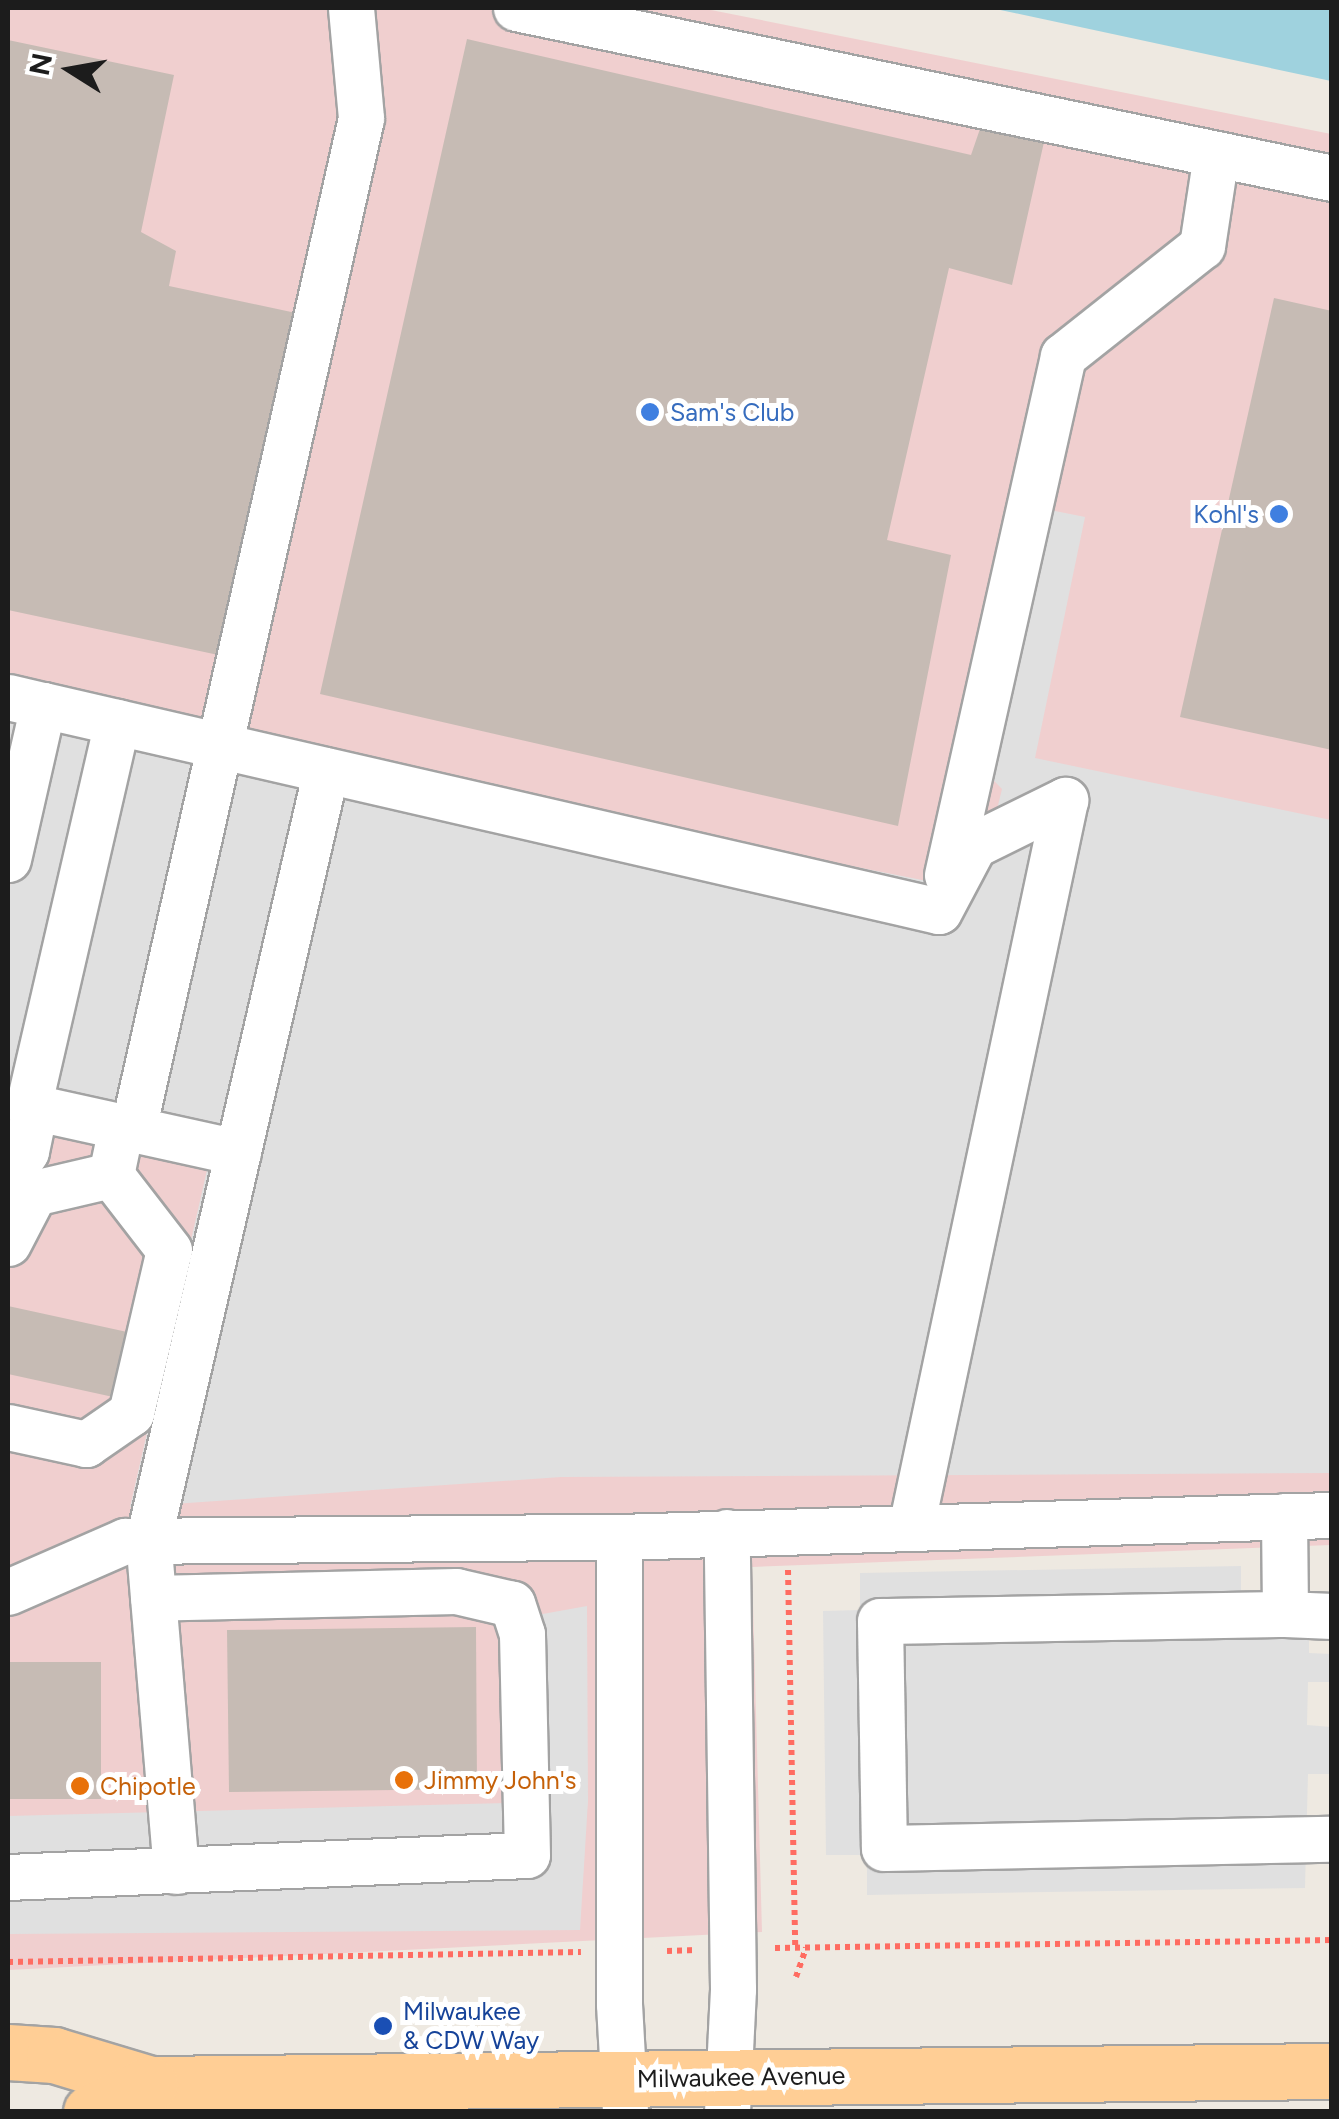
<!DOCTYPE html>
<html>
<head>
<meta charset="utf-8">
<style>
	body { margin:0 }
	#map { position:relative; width:1339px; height:2119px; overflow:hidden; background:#eee9e1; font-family:Figtree,sans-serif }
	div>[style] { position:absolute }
	.commercial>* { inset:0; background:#f0cfcf }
	.parking>* { inset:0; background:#e0e0e0 }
	.water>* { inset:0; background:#9fd2de }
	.building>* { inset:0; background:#c6bbb4 }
	.path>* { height:6px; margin-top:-3px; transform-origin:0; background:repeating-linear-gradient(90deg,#ff6c61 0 5px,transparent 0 10px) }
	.roads { filter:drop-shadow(2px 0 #a3a3a3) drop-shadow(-2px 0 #a3a3a3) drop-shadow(0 2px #a3a3a3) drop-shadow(0 -2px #a3a3a3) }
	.minor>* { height:45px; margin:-22.5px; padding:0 22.5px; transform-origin:22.5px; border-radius:22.5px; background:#fff }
	.major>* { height:55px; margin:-27.5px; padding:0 27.5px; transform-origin:27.5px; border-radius:27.5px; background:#ffce95 }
	.dots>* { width:28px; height:28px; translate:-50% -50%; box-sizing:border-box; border:5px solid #fff; border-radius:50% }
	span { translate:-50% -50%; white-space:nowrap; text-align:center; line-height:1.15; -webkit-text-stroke:10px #fff; paint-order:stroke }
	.shop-label { font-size:25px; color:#366cbe }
	.left { translate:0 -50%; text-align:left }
	.right { translate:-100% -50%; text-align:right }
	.food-label { font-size:25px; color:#c56008 }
	.transit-label { font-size:25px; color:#164399 }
	.street-label { font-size:25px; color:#1c1c1c }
	.frame { position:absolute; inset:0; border:10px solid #1c1c1c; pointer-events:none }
	.north { position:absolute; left:20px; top:20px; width:100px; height:100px; -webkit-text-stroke:8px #fff; paint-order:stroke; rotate:281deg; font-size:28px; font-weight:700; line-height:40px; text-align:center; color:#1c1c1c }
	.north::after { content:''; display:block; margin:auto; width:35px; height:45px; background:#1c1c1c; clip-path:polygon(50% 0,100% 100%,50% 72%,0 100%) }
</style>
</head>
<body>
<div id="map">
	<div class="commercial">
		<div style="clip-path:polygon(8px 8px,701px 8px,1331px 134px,1331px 1545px,752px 1567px,762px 1932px,8px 1970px)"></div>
	</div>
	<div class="parking">
		<div style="clip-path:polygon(1030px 506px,1085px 517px,1035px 758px,1331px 820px,1331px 1473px,561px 1477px,130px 1507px,207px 1170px,8px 1120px,8px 897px,37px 739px,8px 860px,8px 697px,977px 891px,1002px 789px,973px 759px)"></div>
		<div style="clip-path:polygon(1241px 1566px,1241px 1595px,1309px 1638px,1309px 1653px,1331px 1654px,1331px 1682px,1308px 1682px,1307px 1725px,1331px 1727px,1332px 1774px,1308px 1774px,1305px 1888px,867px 1895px,867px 1855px,826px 1855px,823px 1611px,860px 1610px,860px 1573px)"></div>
		<div style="clip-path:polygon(587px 1606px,588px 1801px,580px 1930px,8px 1934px,8px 1816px,507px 1803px,504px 1621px)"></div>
	</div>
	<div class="water">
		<div style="clip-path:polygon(991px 8px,1331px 8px,1331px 81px)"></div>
	</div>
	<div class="building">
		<div style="clip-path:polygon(467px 39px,971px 155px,981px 126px,1044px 142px,1012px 285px,949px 268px,887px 540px,951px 555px,898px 826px,320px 694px)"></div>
		<div style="clip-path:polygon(8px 40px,174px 75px,141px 232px,176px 251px,169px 286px,296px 313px,223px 656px,8px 610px)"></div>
		<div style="clip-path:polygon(1274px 298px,1332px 311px,1332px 750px,1180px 717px)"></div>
		<div style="clip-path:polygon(8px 1306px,141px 1335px,127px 1400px,8px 1374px)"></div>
		<div style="clip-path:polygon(476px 1627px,477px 1789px,229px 1792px,227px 1630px)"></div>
		<div style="clip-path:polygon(8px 1662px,101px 1662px,101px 1799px,8px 1799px)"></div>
	</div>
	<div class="path">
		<div style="left:788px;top:1570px;width:378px;rotate:88.9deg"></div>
		<div style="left:775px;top:1948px;width:557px;rotate:-0.82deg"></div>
		<div style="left:667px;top:1951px;width:29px;rotate:-2deg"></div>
		<div style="left:8px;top:1962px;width:573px;rotate:-1deg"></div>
		<div style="left:796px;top:1977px;width:31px;rotate:-71deg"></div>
	</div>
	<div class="roads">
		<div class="minor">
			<div style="left:516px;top:8px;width:834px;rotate:11.77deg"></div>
			<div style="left:8px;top:697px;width:36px;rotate:13deg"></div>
			<div style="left:43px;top:705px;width:158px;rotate:102.8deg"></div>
			<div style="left:43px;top:705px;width:919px;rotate:12.95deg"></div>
			<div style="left:939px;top:911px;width:75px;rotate:-62.1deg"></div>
			<div style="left:974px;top:845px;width:102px;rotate:-26.3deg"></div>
			<div style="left:1065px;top:800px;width:743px;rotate:101.96deg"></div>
			<div style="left:117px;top:722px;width:394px;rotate:103deg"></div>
			<div style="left:28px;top:1106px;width:215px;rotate:12.4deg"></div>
			<div style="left:947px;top:875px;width:532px;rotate:-77.4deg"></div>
			<div style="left:1063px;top:356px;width:177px;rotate:-38.4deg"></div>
			<div style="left:1202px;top:246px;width:93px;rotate:-81.3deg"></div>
			<div style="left:133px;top:1129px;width:1036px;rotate:-77.29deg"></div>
			<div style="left:361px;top:118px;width:110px;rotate:-95.2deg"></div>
			<div style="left:8px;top:1178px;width:32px;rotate:-56deg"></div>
			<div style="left:26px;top:1151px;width:44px;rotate:-78.2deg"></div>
			<div style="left:8px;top:1243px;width:56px;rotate:-62.5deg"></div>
			<div style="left:34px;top:1193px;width:79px;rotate:-13.2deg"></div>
			<div style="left:8px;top:1427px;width:80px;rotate:12.3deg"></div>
			<div style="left:86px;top:1444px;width:55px;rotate:-34.6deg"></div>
			<div style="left:131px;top:1413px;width:167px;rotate:-76.9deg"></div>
			<div style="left:169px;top:1250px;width:95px;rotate:-127.7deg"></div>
			<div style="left:111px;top:1175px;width:49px;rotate:-78.2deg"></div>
			<div style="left:1284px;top:1516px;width:98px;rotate:89.4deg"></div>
			<div style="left:1285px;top:1614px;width:47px;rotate:2.4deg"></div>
			<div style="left:619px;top:1537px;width:467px;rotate:90deg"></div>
			<div style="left:619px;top:2004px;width:108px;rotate:86.8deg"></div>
			<div style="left:8px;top:1592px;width:128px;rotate:-23.6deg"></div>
			<div style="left:125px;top:1541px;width:494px;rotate:-0.5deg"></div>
			<div style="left:619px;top:1537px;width:713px;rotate:-1.77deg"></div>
			<div style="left:1285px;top:1614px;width:405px;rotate:179deg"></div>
			<div style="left:880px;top:1621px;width:227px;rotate:89deg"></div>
			<div style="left:884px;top:1848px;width:448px;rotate:-1.2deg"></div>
			<div style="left:176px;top:1871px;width:331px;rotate:-94.8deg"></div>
			<div style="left:148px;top:1541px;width:791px;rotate:-77deg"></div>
			<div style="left:8px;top:1877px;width:519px;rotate:-2.43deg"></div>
			<div style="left:527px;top:1855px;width:221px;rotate:-91.3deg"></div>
			<div style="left:522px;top:1634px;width:32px;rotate:-108deg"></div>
			<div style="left:512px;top:1604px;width:57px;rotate:-166.9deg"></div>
			<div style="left:456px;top:1591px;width:303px;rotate:178.7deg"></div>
			<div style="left:727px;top:2112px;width:123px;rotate:-87.2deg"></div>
			<div style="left:733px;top:1989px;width:457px;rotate:-90.8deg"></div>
		</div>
		<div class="major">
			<div style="left:8px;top:2052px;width:46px;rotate:3.7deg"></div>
			<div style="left:54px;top:2055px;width:100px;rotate:16.8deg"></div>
			<div style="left:150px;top:2084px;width:1182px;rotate:-0.63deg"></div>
			<div style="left:91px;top:2112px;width:65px;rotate:-25.4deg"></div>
		</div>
	</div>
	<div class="dots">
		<div style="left:650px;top:412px;background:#3f7fe0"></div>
		<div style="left:1279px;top:514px;background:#3f7fe0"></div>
		<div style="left:404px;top:1780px;background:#e8710a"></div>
		<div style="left:80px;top:1786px;background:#e8710a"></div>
		<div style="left:383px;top:2026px;background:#1a4fb4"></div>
	</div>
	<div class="shop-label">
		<span class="left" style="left:670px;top:412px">Sam's Club</span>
		<span class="right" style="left:1259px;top:514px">Kohl's</span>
	</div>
	<div class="food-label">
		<span class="left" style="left:424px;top:1780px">Jimmy John's</span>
		<span class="left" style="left:100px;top:1786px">Chipotle</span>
	</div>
	<div class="transit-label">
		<span class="left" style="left:403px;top:2026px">Milwaukee<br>&amp; CDW Way</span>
	</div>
	<div class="street-label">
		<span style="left:741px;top:2077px;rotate:-1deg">Milwaukee Avenue</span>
	</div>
	<div class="frame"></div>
	<div class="north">N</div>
</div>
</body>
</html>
